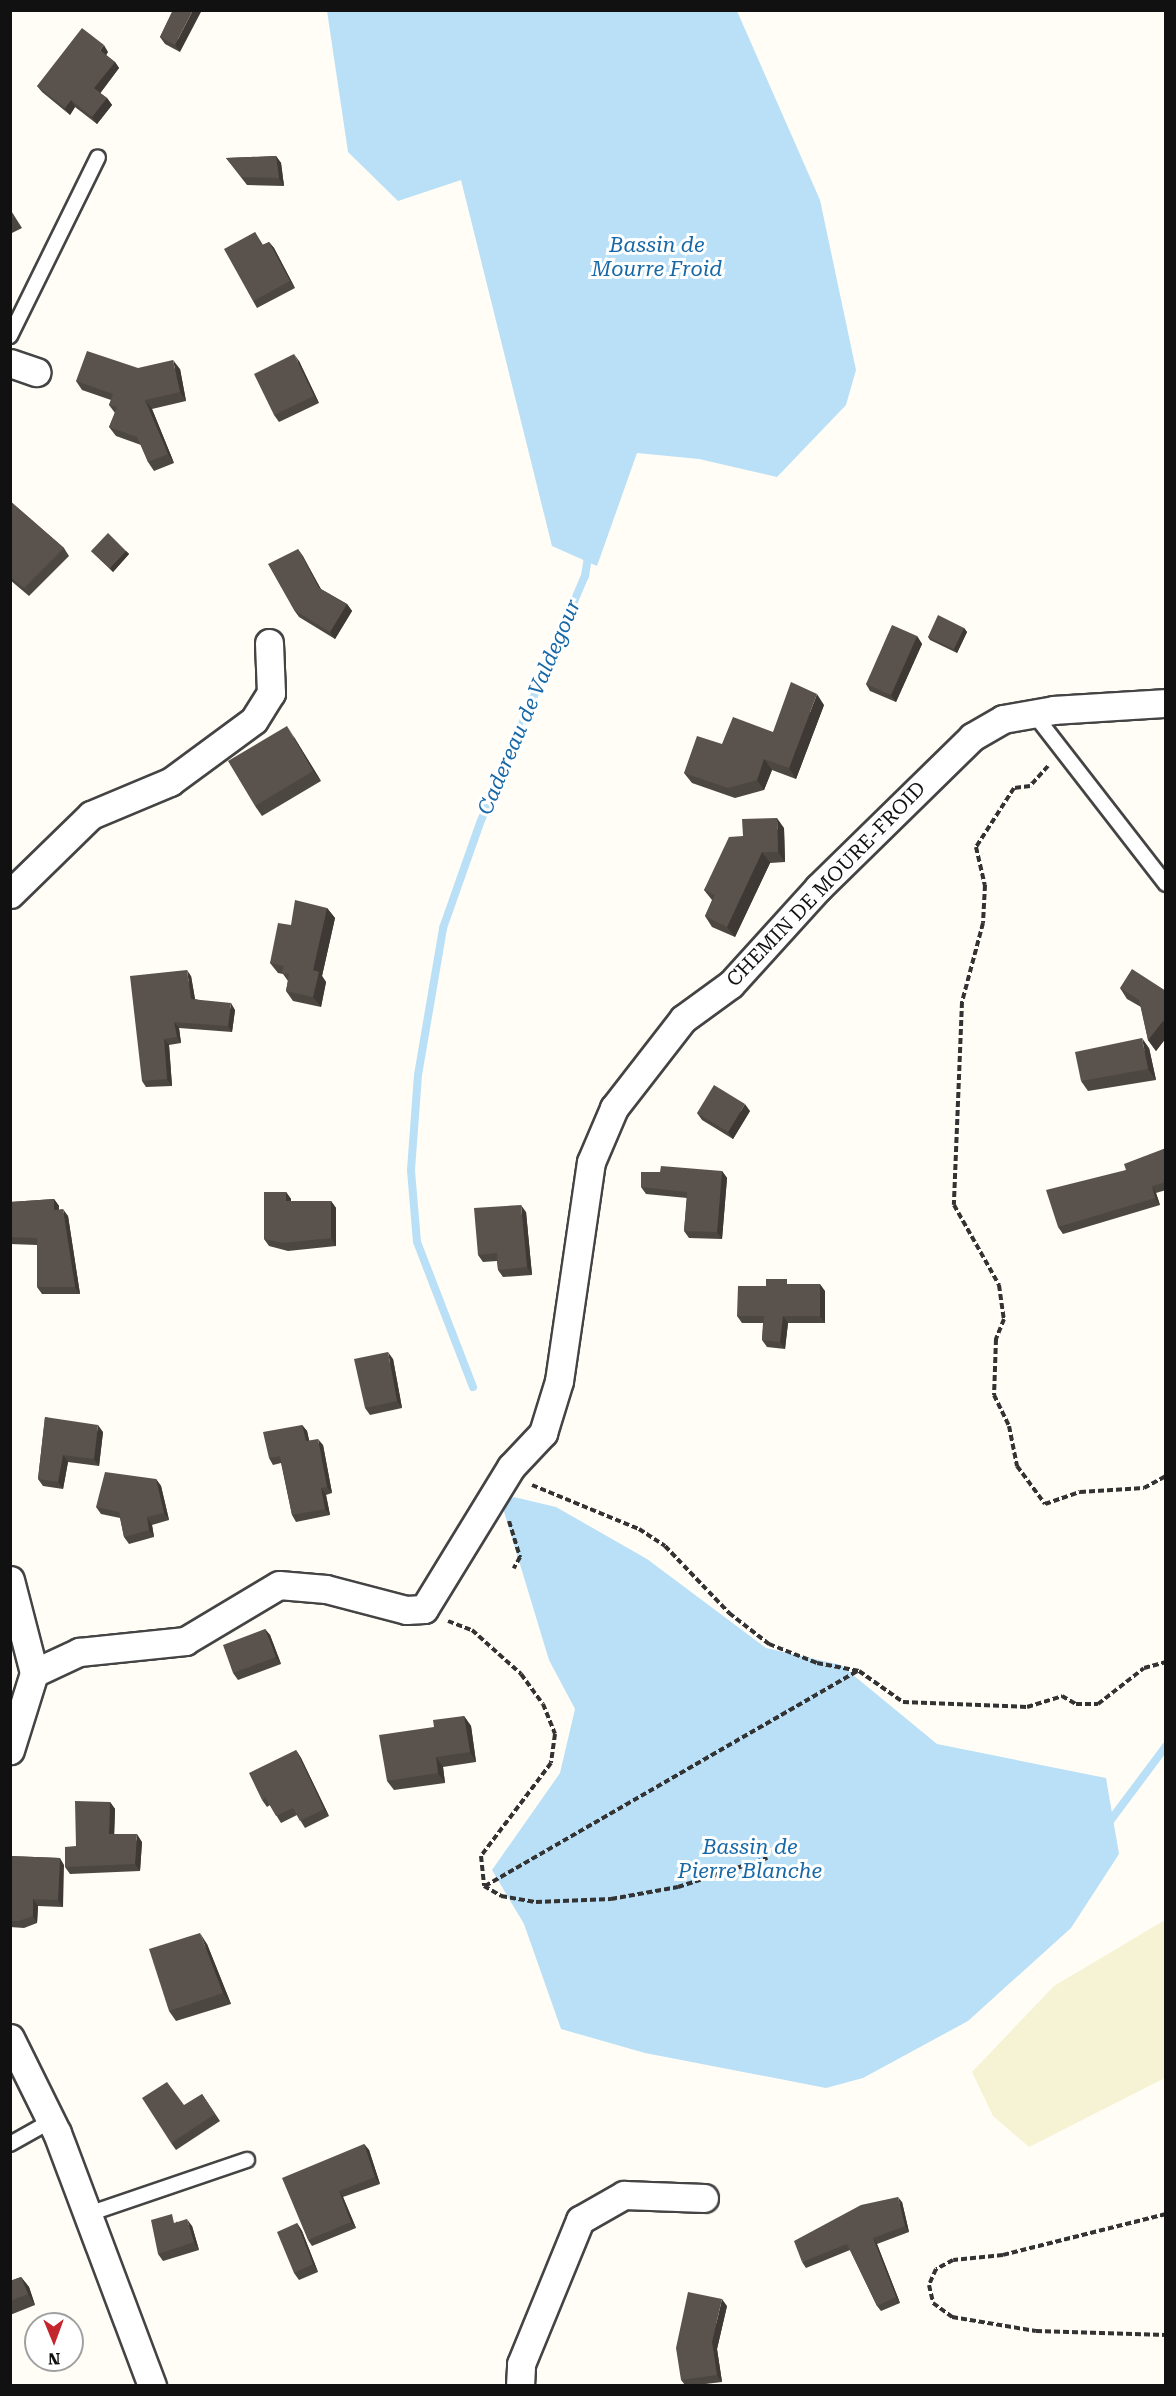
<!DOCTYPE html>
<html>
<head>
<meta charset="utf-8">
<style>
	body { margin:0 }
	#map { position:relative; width:1176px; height:2396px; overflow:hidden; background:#fffdf5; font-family:"Roboto Serif",serif }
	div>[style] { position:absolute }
	.farmland>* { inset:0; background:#f6f3d4 }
	.water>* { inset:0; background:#b9e0f7 }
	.stream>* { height:8px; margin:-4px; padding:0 4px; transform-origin:4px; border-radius:4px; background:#b9e0f7 }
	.path>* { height:4px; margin-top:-2px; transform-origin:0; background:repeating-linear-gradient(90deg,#333 0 6px,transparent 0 9px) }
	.roads { filter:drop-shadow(2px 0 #444) drop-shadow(-2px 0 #444) drop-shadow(0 2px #444) drop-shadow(0 -2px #444) }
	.service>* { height:14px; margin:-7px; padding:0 7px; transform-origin:7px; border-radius:7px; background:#fff }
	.minor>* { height:27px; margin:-13.5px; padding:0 13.5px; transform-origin:13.5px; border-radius:13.5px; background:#fff }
	.wall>* { inset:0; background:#4d4742 }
	.shaded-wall>* { inset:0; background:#3f3936 }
	.building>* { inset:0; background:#5a524d }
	span { translate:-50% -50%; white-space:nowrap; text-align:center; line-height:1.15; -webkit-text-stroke:6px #fff; paint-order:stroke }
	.street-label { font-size:20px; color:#111 }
	.water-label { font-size:21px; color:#1768a6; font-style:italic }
	.frame { position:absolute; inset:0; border:12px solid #111; pointer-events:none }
	.north { position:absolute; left:24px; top:2312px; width:60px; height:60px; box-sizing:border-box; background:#fff; border:2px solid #a0a0a0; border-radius:50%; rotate:179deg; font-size:16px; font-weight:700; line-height:24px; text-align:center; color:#111 }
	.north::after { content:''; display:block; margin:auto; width:21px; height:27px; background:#c4262e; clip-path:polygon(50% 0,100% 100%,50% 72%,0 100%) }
</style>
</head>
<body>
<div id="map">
	<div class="farmland">
		<div style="clip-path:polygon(1165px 1920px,1165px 2078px,1029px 2147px,993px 2116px,972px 2072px,1054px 1986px)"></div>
	</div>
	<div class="water">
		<div style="clip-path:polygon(327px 11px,737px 11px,820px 200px,856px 370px,846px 405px,777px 477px,699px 459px,637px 453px,597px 566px,552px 546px,461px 180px,398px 201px,348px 152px)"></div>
		<div style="clip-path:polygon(514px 1497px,556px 1507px,647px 1559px,766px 1648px,841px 1665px,937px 1744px,1106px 1778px,1119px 1854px,1071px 1928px,968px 2021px,863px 2078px,826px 2088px,645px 2053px,561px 2029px,524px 1924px,492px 1870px,560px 1773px,575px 1709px,549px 1660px,502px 1505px)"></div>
	</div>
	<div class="stream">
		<div style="left:473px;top:1387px;width:155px;rotate:-111.1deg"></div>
		<div style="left:417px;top:1242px;width:72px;rotate:-94.8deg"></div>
		<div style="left:411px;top:1170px;width:95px;rotate:-85.8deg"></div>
		<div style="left:418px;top:1075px;width:149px;rotate:-80.3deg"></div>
		<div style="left:443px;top:928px;width:111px;rotate:-70.6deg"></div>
		<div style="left:480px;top:823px;width:268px;rotate:-67deg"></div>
		<div style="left:585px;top:576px;width:24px;rotate:-81deg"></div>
		<div style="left:1104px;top:1829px;width:104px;rotate:-53.2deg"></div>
	</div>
	<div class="path">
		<div style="left:1048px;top:766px;width:27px;rotate:132deg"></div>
		<div style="left:1030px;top:786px;width:16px;rotate:173deg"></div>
		<div style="left:1014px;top:788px;width:70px;rotate:122.8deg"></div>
		<div style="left:976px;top:847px;width:39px;rotate:77deg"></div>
		<div style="left:985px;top:885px;width:38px;rotate:93deg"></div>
		<div style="left:983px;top:923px;width:82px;rotate:104.9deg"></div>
		<div style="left:962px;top:1002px;width:203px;rotate:92.3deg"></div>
		<div style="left:954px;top:1205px;width:92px;rotate:60.6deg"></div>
		<div style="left:999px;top:1285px;width:34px;rotate:82deg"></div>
		<div style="left:1004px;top:1319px;width:22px;rotate:112deg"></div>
		<div style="left:996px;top:1339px;width:56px;rotate:92deg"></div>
		<div style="left:994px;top:1395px;width:34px;rotate:64deg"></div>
		<div style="left:1009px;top:1426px;width:41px;rotate:78.7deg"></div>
		<div style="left:1017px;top:1466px;width:47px;rotate:53.6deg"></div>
		<div style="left:1045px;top:1504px;width:37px;rotate:-19deg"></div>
		<div style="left:1080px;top:1492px;width:64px;rotate:-3.6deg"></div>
		<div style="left:1144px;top:1488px;width:25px;rotate:-29deg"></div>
		<div style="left:532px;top:1485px;width:116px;rotate:22.4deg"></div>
		<div style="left:639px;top:1529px;width:31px;rotate:33deg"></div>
		<div style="left:665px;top:1546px;width:93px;rotate:46.3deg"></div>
		<div style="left:729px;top:1613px;width:51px;rotate:37.8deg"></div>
		<div style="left:769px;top:1644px;width:52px;rotate:21.6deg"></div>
		<div style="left:817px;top:1663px;width:43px;rotate:10.8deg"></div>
		<div style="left:859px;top:1671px;width:54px;rotate:35.2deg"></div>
		<div style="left:903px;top:1702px;width:124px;rotate:2.3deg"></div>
		<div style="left:1027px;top:1707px;width:37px;rotate:-17deg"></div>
		<div style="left:1062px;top:1696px;width:16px;rotate:30deg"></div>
		<div style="left:1076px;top:1704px;width:22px"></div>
		<div style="left:1098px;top:1704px;width:58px;rotate:-38deg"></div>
		<div style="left:1144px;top:1668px;width:23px;rotate:-15deg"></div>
		<div style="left:509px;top:1521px;width:38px;rotate:73deg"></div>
		<div style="left:520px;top:1557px;width:13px;rotate:119deg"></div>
		<div style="left:448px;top:1621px;width:26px;rotate:21deg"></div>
		<div style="left:472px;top:1630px;width:66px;rotate:41.9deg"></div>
		<div style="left:521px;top:1674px;width:37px;rotate:54deg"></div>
		<div style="left:543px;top:1704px;width:32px;rotate:68deg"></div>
		<div style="left:555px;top:1734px;width:29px;rotate:98deg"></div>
		<div style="left:551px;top:1763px;width:116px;rotate:127deg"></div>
		<div style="left:481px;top:1856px;width:30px;rotate:84deg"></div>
		<div style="left:484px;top:1886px;width:20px;rotate:30deg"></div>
		<div style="left:501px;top:1896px;width:36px;rotate:10deg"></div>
		<div style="left:536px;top:1902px;width:75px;rotate:-2.3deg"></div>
		<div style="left:611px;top:1899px;width:68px;rotate:-10.2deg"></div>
		<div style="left:678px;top:1887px;width:94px;rotate:-18deg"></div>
		<div style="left:485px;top:1886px;width:431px;rotate:-30deg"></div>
		<div style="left:1166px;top:2214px;width:168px;rotate:165.9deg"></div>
		<div style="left:1003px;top:2255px;width:50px;rotate:174.3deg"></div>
		<div style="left:953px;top:2260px;width:19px;rotate:152deg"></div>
		<div style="left:936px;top:2269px;width:17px;rotate:114deg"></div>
		<div style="left:929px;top:2285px;width:18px;rotate:77deg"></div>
		<div style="left:933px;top:2303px;width:24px;rotate:36deg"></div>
		<div style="left:952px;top:2317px;width:85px;rotate:9.5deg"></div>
		<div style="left:1036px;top:2331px;width:130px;rotate:1.8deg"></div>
	</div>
	<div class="roads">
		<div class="service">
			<div style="left:10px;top:336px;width:199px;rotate:-63.8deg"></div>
			<div style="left:1034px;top:714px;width:215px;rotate:52.2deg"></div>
			<div style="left:10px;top:2144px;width:47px;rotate:-29.3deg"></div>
			<div style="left:88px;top:2214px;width:168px;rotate:-18.8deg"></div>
		</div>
		<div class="minor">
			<div style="left:10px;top:363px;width:28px;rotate:19deg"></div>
			<div style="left:10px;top:894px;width:113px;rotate:-44.3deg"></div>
			<div style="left:91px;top:815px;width:86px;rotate:-22.7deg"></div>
			<div style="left:170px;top:782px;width:104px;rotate:-36.4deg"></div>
			<div style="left:254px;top:720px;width:32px;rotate:-58deg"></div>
			<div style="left:271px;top:693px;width:50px;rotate:-92.3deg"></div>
			<div style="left:10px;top:1580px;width:96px;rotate:75.5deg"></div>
			<div style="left:34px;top:1673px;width:81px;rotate:107.3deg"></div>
			<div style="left:34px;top:1673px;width:50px;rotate:-25deg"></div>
			<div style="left:79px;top:1652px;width:107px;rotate:-5.9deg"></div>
			<div style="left:185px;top:1641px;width:109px;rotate:-30.8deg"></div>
			<div style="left:279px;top:1585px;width:47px;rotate:4.9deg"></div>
			<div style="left:326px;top:1589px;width:83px;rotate:14.7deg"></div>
			<div style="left:406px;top:1610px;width:18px;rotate:-3deg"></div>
			<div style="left:424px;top:1609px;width:167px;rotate:-58.5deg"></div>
			<div style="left:511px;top:1467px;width:47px;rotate:-46.7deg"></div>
			<div style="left:543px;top:1433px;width:54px;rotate:-72.9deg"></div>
			<div style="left:559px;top:1381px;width:221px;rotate:-81.7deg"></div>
			<div style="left:591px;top:1162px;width:59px;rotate:-66.9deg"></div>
			<div style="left:614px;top:1108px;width:113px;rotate:-52.2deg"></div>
			<div style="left:683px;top:1019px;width:59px;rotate:-36.1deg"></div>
			<div style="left:731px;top:984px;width:130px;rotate:-47.8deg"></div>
			<div style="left:818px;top:888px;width:216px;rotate:-44.4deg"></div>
			<div style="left:972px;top:737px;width:36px;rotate:-30deg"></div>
			<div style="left:1003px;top:719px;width:52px;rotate:-10deg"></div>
			<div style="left:1054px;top:710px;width:112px;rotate:-3.6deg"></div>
			<div style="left:10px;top:2038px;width:106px;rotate:63.7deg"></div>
			<div style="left:57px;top:2133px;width:270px;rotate:69.4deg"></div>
			<div style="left:520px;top:2386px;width:22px;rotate:-87deg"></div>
			<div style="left:521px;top:2364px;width:156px;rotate:-67.7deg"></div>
			<div style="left:580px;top:2220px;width:51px;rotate:-29.6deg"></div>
			<div style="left:624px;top:2195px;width:80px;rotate:2.1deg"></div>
		</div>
	</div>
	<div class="wall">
		<div style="clip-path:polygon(173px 10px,180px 52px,165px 44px,160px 37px)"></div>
		<div style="clip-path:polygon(108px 52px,106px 55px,115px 62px,119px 68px,100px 93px,107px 98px,112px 105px,97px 124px,75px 107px,70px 115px,42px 92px,37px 86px)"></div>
		<div style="clip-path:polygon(276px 156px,281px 163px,284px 186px,247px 185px,226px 158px)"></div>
		<div style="clip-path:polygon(10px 209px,22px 228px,10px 234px)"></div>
		<div style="clip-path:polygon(255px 232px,263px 245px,269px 242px,274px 248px,295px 288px,257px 308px,253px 301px)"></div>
		<div style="clip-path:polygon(299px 361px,319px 403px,279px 422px,274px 415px)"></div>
		<div style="clip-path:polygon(138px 368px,180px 369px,186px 401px,152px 409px,174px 463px,154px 471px,148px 462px,141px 445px,116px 436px,109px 427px,115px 413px,109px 405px,111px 400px,82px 390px,76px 381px)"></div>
		<div style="clip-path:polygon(10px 501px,64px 548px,69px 556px,29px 596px,10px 580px)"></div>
		<div style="clip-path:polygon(298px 549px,321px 589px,347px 604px,352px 611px,335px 639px,299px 617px,294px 610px)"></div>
		<div style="clip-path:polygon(91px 551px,126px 551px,129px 554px,113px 572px,94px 554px)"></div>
		<div style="clip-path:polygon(964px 628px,967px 632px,957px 653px,930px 640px,928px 637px)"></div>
		<div style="clip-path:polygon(917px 636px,922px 644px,896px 702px,870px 691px,866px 684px)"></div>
		<div style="clip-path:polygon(824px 705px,796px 779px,772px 770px,764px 790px,735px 798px,692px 783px,684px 773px,722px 744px,773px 732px)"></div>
		<div style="clip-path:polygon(294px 737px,321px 781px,262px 816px,255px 806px)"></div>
		<div style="clip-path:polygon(784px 828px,785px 862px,770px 863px,735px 937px,712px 927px,705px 916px,712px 900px,704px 890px,743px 836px)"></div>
		<div style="clip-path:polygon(327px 908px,335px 918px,322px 976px,326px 982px,321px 1007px,293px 1001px,286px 991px,288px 981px,283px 974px,278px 973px,270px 963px,291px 925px)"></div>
		<div style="clip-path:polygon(191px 976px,195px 999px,235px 1010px,232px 1032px,179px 1028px,181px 1043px,169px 1045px,172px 1086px,146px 1087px,142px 1081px)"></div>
		<div style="clip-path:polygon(1120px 988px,1166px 991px,1166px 1038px,1156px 1051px,1148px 1040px,1141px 1007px,1127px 999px)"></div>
		<div style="clip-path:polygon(1149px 1048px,1156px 1080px,1088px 1091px,1081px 1081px)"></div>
		<div style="clip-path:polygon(750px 1111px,733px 1139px,702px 1120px,697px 1113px)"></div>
		<div style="clip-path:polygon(1166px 1148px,1166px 1190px,1156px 1193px,1160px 1205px,1063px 1234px,1058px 1227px,1126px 1170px)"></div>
		<div style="clip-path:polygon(722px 1171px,727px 1178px,722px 1239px,689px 1238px,684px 1231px,687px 1198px,646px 1194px,641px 1187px)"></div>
		<div style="clip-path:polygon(286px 1192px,291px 1199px,291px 1201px,331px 1201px,336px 1208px,336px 1246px,288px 1251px,269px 1246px,264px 1239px)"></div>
		<div style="clip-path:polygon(54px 1199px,59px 1206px,59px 1210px,68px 1216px,80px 1294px,42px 1294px,37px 1287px,37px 1245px,10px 1244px,10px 1202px)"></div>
		<div style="clip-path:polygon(526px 1212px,532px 1275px,503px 1277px,498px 1270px,497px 1261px,483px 1262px,478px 1255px)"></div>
		<div style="clip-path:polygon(791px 1284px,825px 1291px,825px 1323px,788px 1323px,785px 1349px,767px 1347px,762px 1340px,763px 1323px,742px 1323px,737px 1316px,766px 1286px)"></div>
		<div style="clip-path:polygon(393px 1359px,402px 1408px,370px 1415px,365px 1408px)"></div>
		<div style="clip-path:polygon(45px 1417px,103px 1432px,99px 1466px,68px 1462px,63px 1489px,43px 1486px,38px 1479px)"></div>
		<div style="clip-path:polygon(302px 1425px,307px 1431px,309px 1441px,323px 1445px,332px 1493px,326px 1495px,330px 1515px,296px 1522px,292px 1515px,281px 1463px,273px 1465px,269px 1458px)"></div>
		<div style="clip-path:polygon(156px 1479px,161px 1486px,169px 1520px,152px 1525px,154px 1537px,129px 1544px,124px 1537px,120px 1518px,101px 1514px,96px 1507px)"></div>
		<div style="clip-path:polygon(265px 1629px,270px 1635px,281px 1664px,238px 1680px,233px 1673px)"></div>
		<div style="clip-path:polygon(464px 1716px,471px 1726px,476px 1762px,443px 1767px,445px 1783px,394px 1790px,387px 1781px,434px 1727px)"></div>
		<div style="clip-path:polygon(296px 1750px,301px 1758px,329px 1816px,305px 1828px,297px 1815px,281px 1823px,270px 1805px,267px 1807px,262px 1800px)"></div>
		<div style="clip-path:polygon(110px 1802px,115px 1809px,114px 1834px,142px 1842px,140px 1871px,70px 1874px,65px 1867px,76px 1846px)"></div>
		<div style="clip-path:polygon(10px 1856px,60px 1858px,63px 1907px,38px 1906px,37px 1923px,24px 1928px,10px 1927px)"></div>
		<div style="clip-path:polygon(207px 1944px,231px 2004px,176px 2021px,169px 2011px)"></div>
		<div style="clip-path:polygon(202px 2094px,220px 2121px,176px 2150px,171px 2143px)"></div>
		<div style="clip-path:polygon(364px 2144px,369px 2150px,380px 2184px,343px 2197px,356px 2228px,312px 2246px,308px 2240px)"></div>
		<div style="clip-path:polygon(902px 2202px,909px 2232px,877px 2244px,900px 2303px,881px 2311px,877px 2306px,850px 2250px,806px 2268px,802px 2262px)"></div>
		<div style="clip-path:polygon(177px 2221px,177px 2222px,192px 2226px,199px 2250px,163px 2261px,158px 2254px)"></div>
		<div style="clip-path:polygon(297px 2223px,302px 2231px,318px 2272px,299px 2280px,294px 2273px)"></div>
		<div style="clip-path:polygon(21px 2277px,29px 2287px,35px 2305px,10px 2315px,10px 2281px)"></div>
		<div style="clip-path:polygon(727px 2306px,717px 2349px,722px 2382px,697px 2385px,685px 2385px,681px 2380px)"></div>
	</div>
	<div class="shaded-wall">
		<div style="clip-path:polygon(193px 10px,202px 10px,180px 52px,175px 45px)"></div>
		<div style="clip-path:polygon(104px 45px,108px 52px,105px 57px,100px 50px)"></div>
		<div style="clip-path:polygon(115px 62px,119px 68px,99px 95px,94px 88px)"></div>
		<div style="clip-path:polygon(107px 98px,112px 105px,97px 124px,92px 117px)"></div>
		<div style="clip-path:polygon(71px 100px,75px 107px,70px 115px,65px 108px)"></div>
		<div style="clip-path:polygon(276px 156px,281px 163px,284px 186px,279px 178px)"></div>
		<div style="clip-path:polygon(269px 242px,274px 248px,295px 288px,290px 281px)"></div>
		<div style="clip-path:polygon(294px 354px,299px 361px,319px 403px,314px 396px)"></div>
		<div style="clip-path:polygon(173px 360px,180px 369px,186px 401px,180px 392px)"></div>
		<div style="clip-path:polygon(145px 400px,152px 409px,174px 463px,168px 454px)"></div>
		<div style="clip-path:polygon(298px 549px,303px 556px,324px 595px,319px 588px)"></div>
		<div style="clip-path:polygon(126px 551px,129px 554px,113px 572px,110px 568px)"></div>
		<div style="clip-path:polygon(347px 604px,352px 611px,335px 639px,330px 632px)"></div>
		<div style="clip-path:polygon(964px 628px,967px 632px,957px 653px,954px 649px)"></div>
		<div style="clip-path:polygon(917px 636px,922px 644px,896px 702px,891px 695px)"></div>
		<div style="clip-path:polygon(817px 694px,824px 705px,796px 779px,789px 768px)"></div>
		<div style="clip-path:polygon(287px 726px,294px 737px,321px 781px,313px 771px)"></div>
		<div style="clip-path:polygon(764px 759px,772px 770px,764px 790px,757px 780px)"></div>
		<div style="clip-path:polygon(777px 818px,784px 828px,785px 862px,778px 852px)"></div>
		<div style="clip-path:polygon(762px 852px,770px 863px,735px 937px,727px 927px)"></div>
		<div style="clip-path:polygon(327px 908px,335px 918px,322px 976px,326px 982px,321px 1007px,313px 997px,313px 970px)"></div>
		<div style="clip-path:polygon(187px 970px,191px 976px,196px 1005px,191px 999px)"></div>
		<div style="clip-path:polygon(231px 1003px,235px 1010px,232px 1032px,228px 1026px)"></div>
		<div style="clip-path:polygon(1163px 1021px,1166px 1025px,1166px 1038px,1156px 1051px,1148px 1040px)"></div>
		<div style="clip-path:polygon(174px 1022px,179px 1028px,181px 1043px,177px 1037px)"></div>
		<div style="clip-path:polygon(1142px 1038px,1149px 1048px,1156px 1080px,1148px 1069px)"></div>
		<div style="clip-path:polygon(164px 1039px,169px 1045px,172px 1086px,167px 1079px)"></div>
		<div style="clip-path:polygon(745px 1104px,750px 1111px,733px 1139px,728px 1132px)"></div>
		<div style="clip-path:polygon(722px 1171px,727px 1178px,722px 1239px,717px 1232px)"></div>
		<div style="clip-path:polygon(1152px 1186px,1156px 1193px,1160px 1205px,1155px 1198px)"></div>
		<div style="clip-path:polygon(286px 1192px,291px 1199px,291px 1208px,286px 1201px)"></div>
		<div style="clip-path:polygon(54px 1199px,59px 1206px,59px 1217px,54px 1210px)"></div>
		<div style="clip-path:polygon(331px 1201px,336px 1208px,336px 1246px,331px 1238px)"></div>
		<div style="clip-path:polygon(521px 1205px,526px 1212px,532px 1275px,527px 1267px)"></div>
		<div style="clip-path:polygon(63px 1209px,68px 1216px,80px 1294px,75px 1287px)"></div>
		<div style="clip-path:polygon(820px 1284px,825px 1291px,825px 1323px,820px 1316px)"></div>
		<div style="clip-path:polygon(783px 1316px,788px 1323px,785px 1349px,780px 1342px)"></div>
		<div style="clip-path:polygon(388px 1352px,393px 1359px,402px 1408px,397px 1401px)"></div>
		<div style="clip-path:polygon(98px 1425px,103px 1432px,99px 1466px,94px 1459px)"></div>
		<div style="clip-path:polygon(302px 1425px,307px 1431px,311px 1448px,306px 1441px)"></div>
		<div style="clip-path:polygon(318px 1439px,323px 1445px,332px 1493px,327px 1487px)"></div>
		<div style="clip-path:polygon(63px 1455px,68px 1462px,63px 1489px,58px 1482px)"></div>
		<div style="clip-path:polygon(156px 1479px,161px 1486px,169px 1520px,164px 1513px)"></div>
		<div style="clip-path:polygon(321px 1488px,326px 1495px,330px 1515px,325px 1509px)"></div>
		<div style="clip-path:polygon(147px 1517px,152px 1525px,154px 1537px,149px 1530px)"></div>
		<div style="clip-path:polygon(265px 1629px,270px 1635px,281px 1664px,276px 1657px)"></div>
		<div style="clip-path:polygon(464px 1716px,471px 1726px,476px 1762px,470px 1752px)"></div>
		<div style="clip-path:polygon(296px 1750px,301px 1758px,329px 1816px,324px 1809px)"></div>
		<div style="clip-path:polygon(436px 1757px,443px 1767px,445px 1783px,438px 1773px)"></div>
		<div style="clip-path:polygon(110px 1802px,115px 1809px,114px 1841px,109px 1834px)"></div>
		<div style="clip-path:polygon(137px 1834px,142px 1842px,140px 1871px,135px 1864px)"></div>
		<div style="clip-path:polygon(60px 1858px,64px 1865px,63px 1907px,58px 1900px)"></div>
		<div style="clip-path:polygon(33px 1899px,38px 1906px,37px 1923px,33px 1916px)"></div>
		<div style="clip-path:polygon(200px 1933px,207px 1944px,231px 2004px,223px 1993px)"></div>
		<div style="clip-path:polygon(364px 2144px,369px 2150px,380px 2184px,375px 2177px)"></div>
		<div style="clip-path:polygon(339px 2191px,343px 2197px,356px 2228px,351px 2222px)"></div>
		<div style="clip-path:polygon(898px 2197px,902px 2202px,909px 2232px,905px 2226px)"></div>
		<div style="clip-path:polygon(187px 2219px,192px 2226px,199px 2250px,194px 2242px)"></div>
		<div style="clip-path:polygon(297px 2223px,302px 2231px,318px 2272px,313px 2264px)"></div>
		<div style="clip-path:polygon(873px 2238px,877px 2244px,900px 2303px,896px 2297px)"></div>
		<div style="clip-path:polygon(21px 2277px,29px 2287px,35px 2305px,28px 2294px)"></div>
		<div style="clip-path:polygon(722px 2299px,727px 2306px,717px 2349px,722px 2382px,717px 2375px,712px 2342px)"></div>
	</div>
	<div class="building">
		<div style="clip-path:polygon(173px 10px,193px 10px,175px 45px,160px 37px)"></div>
		<div style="clip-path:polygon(82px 28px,104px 45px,100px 50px,115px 62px,94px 88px,107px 98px,92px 117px,71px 100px,65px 108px,37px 86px)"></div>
		<div style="clip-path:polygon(276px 156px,279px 178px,242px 177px,226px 158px)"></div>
		<div style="clip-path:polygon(10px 211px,14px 217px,10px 219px)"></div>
		<div style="clip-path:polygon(255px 232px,262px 245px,269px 242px,290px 281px,253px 301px,224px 249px)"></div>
		<div style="clip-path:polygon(87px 351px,138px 368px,173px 360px,180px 392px,145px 400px,168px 454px,148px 462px,137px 437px,109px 427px,117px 407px,109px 405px,113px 394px,76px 381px)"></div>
		<div style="clip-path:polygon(294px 354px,314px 396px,274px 415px,254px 374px)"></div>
		<div style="clip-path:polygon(10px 501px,64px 548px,24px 588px,10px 577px)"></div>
		<div style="clip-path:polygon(108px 533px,126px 551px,110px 568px,91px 551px)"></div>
		<div style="clip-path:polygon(298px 549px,319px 588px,347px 604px,330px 632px,294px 610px,268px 564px)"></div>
		<div style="clip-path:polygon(938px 615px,964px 628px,954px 649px,928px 637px)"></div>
		<div style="clip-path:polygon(892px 625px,917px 636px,891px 695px,866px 684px)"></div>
		<div style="clip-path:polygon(791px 682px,817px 694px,789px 768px,764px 759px,757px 780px,728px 788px,684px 773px,697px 736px,722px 744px,733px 717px,773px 732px)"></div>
		<div style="clip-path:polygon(287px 726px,313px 771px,255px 806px,228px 761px)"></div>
		<div style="clip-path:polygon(777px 818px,778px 852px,762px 852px,727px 927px,705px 916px,715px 895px,704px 890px,729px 837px,743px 836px,742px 819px)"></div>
		<div style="clip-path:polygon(295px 900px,327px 908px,313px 970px,319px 972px,313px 997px,286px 991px,289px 974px,282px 973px,284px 966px,270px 963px,278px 923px,291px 925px)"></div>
		<div style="clip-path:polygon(1132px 969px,1166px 991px,1166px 1020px,1163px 1021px,1148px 1040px,1139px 1000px,1120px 988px)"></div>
		<div style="clip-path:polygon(187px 970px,191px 999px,231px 1003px,228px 1026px,174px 1022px,177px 1037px,164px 1039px,167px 1079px,142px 1081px,130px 976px)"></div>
		<div style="clip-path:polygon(1142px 1038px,1148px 1069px,1081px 1081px,1075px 1052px)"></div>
		<div style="clip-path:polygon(714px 1085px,745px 1104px,728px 1132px,697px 1113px)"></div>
		<div style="clip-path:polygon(1166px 1148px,1166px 1182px,1152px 1186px,1155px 1198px,1058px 1227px,1046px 1190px,1126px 1170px,1124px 1164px)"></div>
		<div style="clip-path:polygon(661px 1166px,722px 1171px,717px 1232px,684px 1231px,687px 1192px,641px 1187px,641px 1172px,660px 1172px)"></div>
		<div style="clip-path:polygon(264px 1192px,286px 1192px,286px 1201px,331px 1201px,331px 1238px,283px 1243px,264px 1239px)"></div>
		<div style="clip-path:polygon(54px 1199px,54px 1210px,63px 1209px,75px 1287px,37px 1287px,37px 1238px,10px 1237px,10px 1202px)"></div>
		<div style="clip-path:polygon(521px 1205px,527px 1267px,498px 1270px,497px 1253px,478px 1255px,474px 1208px)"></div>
		<div style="clip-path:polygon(766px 1279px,787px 1279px,787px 1284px,820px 1284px,820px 1316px,783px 1316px,780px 1342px,762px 1340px,764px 1316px,737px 1316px,738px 1286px,766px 1286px)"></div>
		<div style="clip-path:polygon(388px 1352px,397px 1401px,365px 1408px,354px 1359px)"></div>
		<div style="clip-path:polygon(45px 1417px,98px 1425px,94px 1459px,63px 1455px,58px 1482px,38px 1479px)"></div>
		<div style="clip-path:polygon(302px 1425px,306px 1441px,318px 1439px,327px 1487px,321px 1488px,325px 1509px,292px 1515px,280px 1456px,269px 1458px,263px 1432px)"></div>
		<div style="clip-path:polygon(105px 1472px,156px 1479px,164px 1513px,147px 1517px,149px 1530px,124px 1537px,119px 1512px,96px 1507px)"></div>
		<div style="clip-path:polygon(265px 1629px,276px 1657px,233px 1673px,223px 1645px)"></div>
		<div style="clip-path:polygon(464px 1716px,470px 1752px,436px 1757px,438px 1773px,387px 1781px,379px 1735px,434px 1727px,433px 1720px)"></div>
		<div style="clip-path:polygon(296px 1750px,324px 1809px,300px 1821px,293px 1808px,276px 1816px,265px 1797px,262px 1800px,249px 1773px)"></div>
		<div style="clip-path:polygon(75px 1801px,110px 1802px,109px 1834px,137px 1834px,135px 1864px,65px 1867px,65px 1847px,76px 1846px)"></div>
		<div style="clip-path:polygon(10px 1856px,60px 1858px,58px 1900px,33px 1899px,33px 1916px,19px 1921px,10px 1921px)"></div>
		<div style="clip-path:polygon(200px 1933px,223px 1993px,169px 2011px,149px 1949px)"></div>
		<div style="clip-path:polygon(167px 2082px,184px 2105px,202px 2094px,215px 2114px,171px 2143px,142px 2098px)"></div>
		<div style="clip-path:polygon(364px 2144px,375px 2177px,339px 2191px,351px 2222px,308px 2240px,282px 2178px)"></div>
		<div style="clip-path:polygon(898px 2197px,905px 2226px,873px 2238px,896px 2297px,877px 2306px,847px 2244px,802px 2262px,794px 2241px,861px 2205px)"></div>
		<div style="clip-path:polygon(172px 2214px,174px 2223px,187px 2219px,194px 2242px,158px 2254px,151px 2220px)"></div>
		<div style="clip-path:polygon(297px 2223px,313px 2264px,294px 2273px,277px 2232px)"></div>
		<div style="clip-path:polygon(21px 2277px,28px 2294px,10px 2301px,10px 2281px)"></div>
		<div style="clip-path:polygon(688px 2292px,722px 2299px,712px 2342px,717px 2375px,681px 2380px,676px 2348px)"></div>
	</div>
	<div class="street-label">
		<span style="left:826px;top:884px;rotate:-46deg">CHEMIN DE MOURE-FROID</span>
	</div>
	<div class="water-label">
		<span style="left:657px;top:257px">Bassin de<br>Mourre Froid</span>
		<span style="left:529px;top:707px;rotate:-67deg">Cadereau de Valdegour</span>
		<span style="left:750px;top:1859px">Bassin de<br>Pierre Blanche</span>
	</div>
	<div class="frame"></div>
	<div class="north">N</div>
</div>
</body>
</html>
